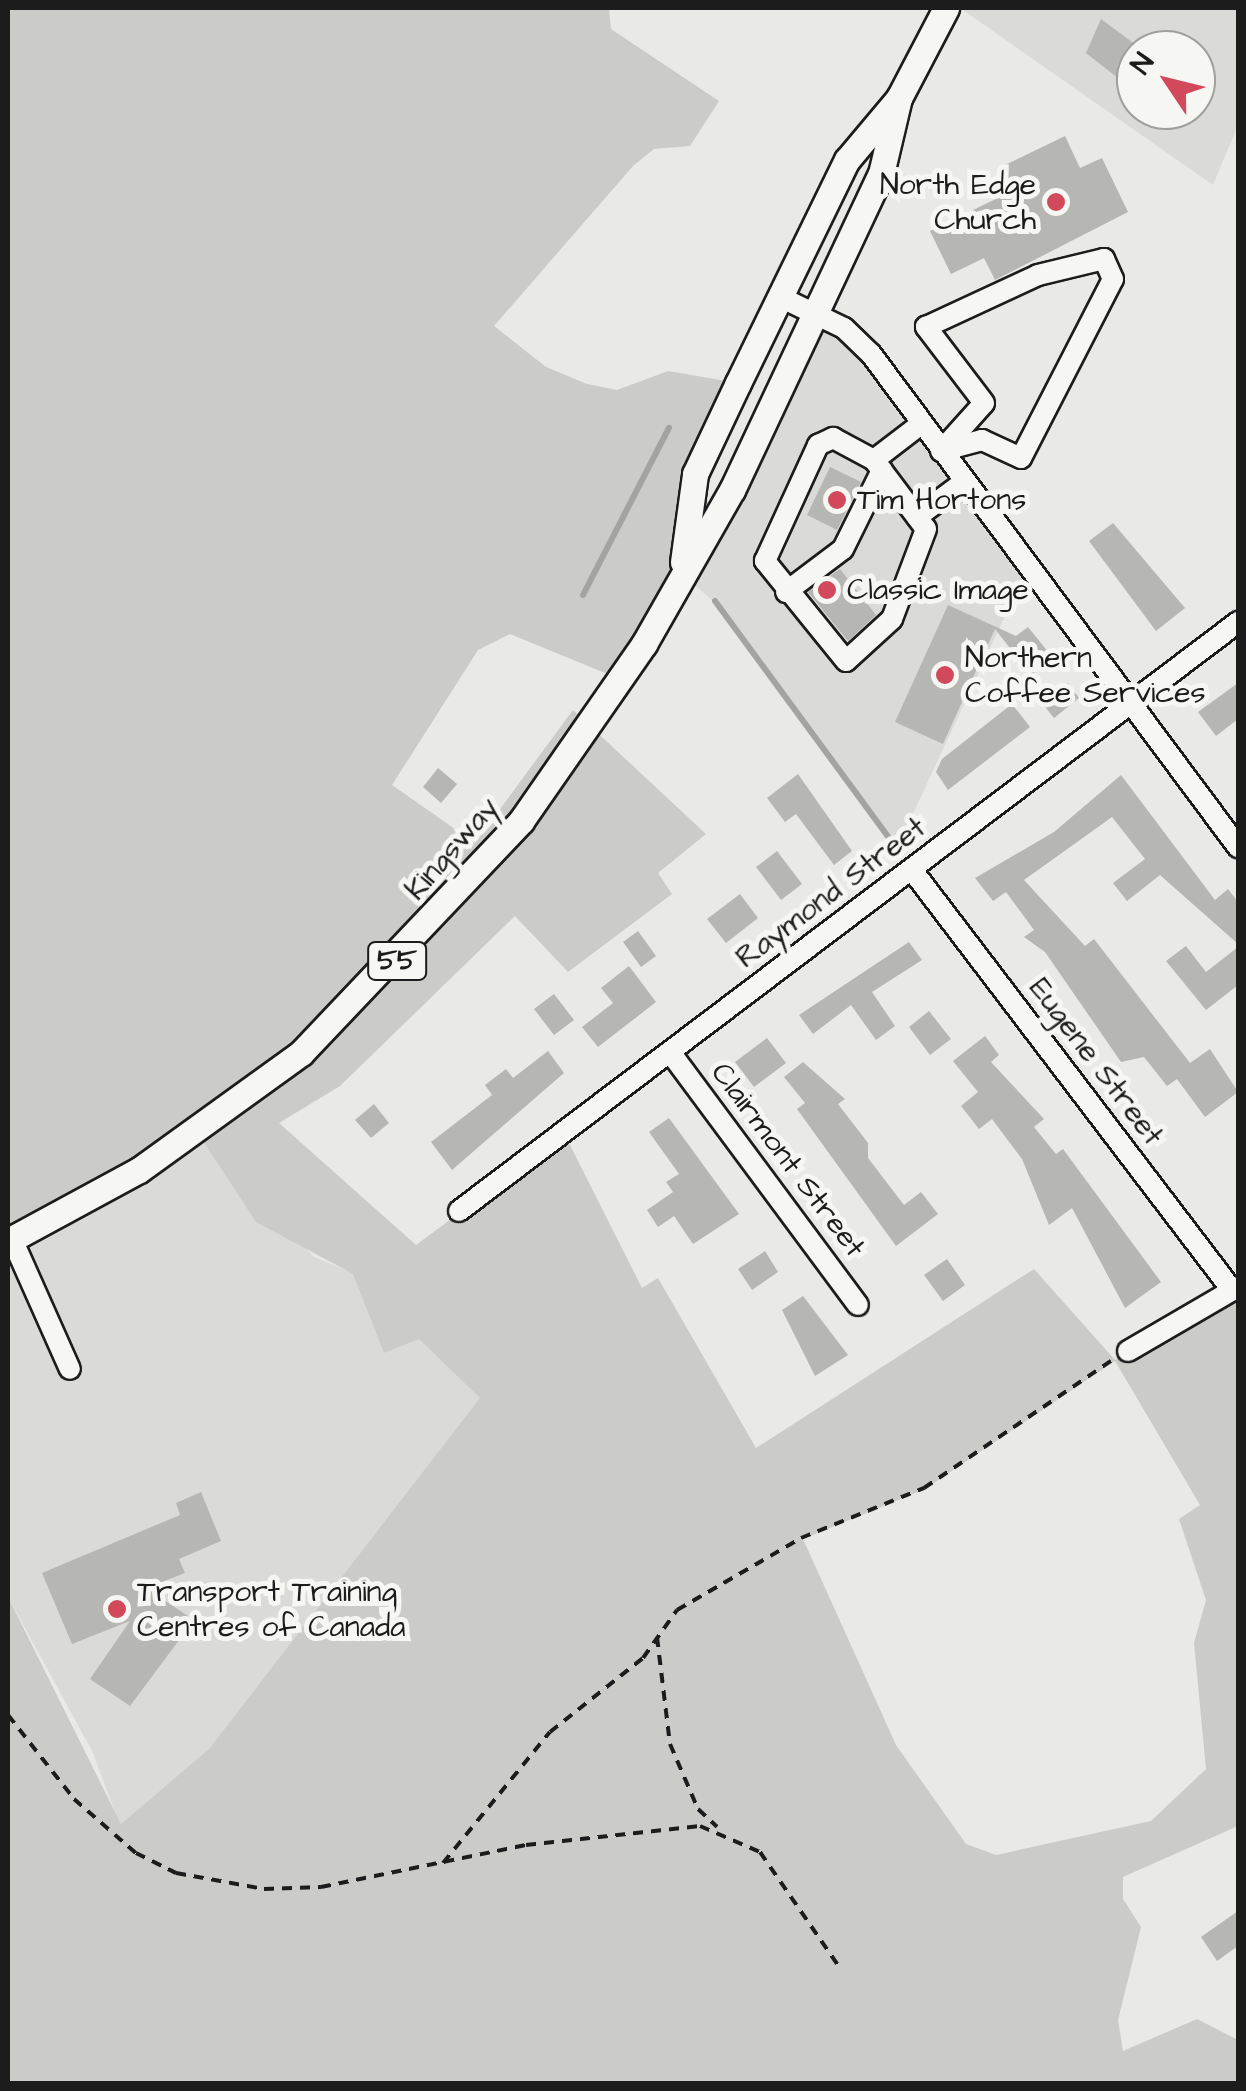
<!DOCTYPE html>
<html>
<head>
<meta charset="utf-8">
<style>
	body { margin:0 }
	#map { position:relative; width:1246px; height:2091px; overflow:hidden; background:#e9e9e5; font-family:"Architects Daughter",sans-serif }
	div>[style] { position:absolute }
	.built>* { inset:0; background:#dadad6 }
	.green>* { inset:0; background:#cbcbc7 }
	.stream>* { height:6px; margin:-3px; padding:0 3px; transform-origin:3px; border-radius:3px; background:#a3a3a1 }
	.building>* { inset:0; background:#b6b6b3 }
	.path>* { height:4px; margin-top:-2px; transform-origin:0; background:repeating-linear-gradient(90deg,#1c1c1c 0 10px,transparent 0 18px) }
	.roads { filter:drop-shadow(2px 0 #1c1c1c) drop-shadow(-2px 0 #1c1c1c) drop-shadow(0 2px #1c1c1c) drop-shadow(0 -2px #1c1c1c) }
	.minor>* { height:20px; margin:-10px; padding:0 10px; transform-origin:10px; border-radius:10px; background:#f6f6f2 }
	.major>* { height:25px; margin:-12.5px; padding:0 12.5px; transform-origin:12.5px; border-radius:12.5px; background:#f6f6f2 }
	.dots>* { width:28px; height:28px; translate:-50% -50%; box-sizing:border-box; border:5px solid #f6f6f2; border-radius:50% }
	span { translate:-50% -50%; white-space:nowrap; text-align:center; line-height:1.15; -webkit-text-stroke:10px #f6f6f2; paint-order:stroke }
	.shield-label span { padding:2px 8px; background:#f6f6f2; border:2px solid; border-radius:8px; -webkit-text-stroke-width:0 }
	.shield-label { font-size:28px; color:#1c1c1c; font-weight:700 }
	.poi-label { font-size:30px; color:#1c1c1c }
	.right { translate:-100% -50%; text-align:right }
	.left { translate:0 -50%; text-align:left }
	.street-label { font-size:30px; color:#1c1c1c }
	.frame { position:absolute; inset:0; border:10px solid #1c1c1c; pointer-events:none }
	.north { position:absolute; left:1116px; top:30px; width:100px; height:100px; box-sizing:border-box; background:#f6f6f2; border:2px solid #9f9f9c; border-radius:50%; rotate:305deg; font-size:28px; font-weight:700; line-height:40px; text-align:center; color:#1c1c1c }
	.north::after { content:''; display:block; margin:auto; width:35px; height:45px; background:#d1495b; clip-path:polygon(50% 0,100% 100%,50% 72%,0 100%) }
</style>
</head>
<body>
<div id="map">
	<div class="built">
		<div style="clip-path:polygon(evenodd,960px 8px,1238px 8px,1238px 125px,1213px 185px,960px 8px,1136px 50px,1196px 50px,1196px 110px,1136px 110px,1136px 50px)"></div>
		<div style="clip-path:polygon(818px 313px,844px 328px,1027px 569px,896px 850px,713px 601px,681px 573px)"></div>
		<div style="clip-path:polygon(196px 1130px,314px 1257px,353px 1273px,384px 1353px,419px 1338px,481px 1398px,209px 1750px,120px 1825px,92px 1751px,8px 1597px,8px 1240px)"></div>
	</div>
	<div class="green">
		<div style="clip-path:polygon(evenodd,8px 8px,609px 8px,611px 29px,719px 101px,690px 146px,654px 149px,633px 166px,494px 326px,546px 367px,587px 384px,617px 390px,668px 371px,738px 383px,695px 474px,681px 573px,644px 644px,605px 673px,510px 634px,478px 650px,392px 785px,475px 843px,573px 710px,706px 834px,658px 873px,672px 894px,568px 972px,515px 916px,340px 1086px,279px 1123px,416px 1245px,565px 1135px,642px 1288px,658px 1278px,756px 1448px,1034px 1269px,1115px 1360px,1238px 1288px,1238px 1826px,1123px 1877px,1123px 1899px,1141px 1927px,1118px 2020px,1123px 2051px,1197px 2019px,1238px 2040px,1238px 2083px,8px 2083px,8px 1597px,121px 1824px,209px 1749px,480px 1398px,419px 1339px,384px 1353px,353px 1274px,256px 1222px,196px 1130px,8px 1240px,8px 8px,1115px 1361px,1200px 1505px,1179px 1519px,1206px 1600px,1194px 1643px,1206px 1769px,1151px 1821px,996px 1855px,966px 1844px,896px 1745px,803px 1539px,925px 1489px,1115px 1361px)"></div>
	</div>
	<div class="stream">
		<div style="left:583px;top:595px;width:188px;rotate:-62.8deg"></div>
		<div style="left:715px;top:601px;width:308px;rotate:53.7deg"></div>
	</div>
	<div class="building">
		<div style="clip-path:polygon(1101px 19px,1136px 45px,1136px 79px,1123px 82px,1086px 53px)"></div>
		<div style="clip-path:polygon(1065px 136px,1080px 168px,1102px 158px,1128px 212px,995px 280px,984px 258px,951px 274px,930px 231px,1010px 192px,999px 168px)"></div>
		<div style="clip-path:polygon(830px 467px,861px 482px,837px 530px,807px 515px)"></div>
		<div style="clip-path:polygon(1113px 523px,1185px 608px,1156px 631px,1089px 541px)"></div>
		<div style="clip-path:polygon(840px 569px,876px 615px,848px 641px,808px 592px)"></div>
		<div style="clip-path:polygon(948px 605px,1016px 636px,1028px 627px,1053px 658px,1031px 675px,995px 629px,943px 744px,895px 722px)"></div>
		<div style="clip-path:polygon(1068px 683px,1079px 698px,1054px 718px,1042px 703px)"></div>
		<div style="clip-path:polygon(1238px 683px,1238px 719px,1216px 736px,1198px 712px)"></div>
		<div style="clip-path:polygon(1012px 704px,1030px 727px,948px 790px,936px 772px,942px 759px)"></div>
		<div style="clip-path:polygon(438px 768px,457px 784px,441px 803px,423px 787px)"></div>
		<div style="clip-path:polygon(798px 774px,852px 851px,834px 865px,796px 814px,785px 822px,767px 798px)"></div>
		<div style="clip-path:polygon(1121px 775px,1215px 900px,1228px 889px,1238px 902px,1238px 944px,1160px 875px,1127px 901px,1113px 883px,1145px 859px,1112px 817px,1024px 880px,1085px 946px,1094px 939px,1190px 1063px,1210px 1049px,1238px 1092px,1205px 1117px,1177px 1079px,1167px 1086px,1144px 1057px,1121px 1062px,1045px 952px,1024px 937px,1034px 930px,1006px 892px,993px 901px,975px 878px,1054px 832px)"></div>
		<div style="clip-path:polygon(777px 851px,802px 884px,781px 900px,756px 867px)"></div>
		<div style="clip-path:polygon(740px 894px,758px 918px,726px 943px,707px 919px)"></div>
		<div style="clip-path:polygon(638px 931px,656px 956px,641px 967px,623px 942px)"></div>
		<div style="clip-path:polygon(909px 942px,922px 960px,872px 992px,895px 1026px,876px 1040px,851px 1005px,813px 1034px,799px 1015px)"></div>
		<div style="clip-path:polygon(1186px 946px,1206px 972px,1238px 947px,1238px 985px,1206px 1010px,1166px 961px)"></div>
		<div style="clip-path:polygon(629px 966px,656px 1002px,598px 1047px,582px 1027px,613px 1003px,601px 988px)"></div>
		<div style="clip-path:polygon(554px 994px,574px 1020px,554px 1035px,534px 1009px)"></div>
		<div style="clip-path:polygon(929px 1011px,951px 1039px,930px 1055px,909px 1027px)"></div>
		<div style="clip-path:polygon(985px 1036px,999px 1055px,991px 1062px,1044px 1119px,1034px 1127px,1056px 1154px,1063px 1149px,1161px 1282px,1125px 1308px,1072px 1208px,1049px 1225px,1022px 1159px,992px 1119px,979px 1129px,961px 1106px,978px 1092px,953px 1061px)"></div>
		<div style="clip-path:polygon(767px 1038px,786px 1063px,754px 1087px,735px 1062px)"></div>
		<div style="clip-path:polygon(548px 1051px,564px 1073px,452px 1170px,431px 1142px,492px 1095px,485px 1085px,506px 1069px,513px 1078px)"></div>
		<div style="clip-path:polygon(803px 1062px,845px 1099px,838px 1104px,868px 1143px,868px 1158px,904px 1205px,921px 1192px,938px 1214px,896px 1246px,797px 1109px,805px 1103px,784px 1077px)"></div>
		<div style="clip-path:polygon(374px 1104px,389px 1123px,371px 1138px,355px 1120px)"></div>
		<div style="clip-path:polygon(669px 1118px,739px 1214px,693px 1244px,674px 1216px,658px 1227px,647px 1210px,673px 1192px,666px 1182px,679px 1174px,649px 1132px)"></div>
		<div style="clip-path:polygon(765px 1251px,778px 1272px,752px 1290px,738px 1269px)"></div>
		<div style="clip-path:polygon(947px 1259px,965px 1285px,943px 1301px,924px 1275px)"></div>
		<div style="clip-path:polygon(803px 1296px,848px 1355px,815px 1376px,782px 1310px)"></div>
		<div style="clip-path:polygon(201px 1492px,221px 1541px,179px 1559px,185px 1573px,146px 1588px,194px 1620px,130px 1706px,90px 1679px,130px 1621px,72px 1644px,42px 1573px,180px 1515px,176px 1503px)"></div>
		<div style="clip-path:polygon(1238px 1911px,1238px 1946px,1217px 1961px,1201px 1937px)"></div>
	</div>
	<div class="path">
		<div style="left:657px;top:1637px;width:108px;rotate:83.1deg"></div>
		<div style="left:670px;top:1744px;width:71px;rotate:66.7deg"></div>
		<div style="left:698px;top:1809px;width:26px;rotate:43deg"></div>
		<div style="left:8px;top:1715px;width:107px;rotate:51.8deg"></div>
		<div style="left:74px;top:1799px;width:82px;rotate:41.1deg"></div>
		<div style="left:136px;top:1853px;width:45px;rotate:26.6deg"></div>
		<div style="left:176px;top:1873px;width:89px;rotate:10.3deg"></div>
		<div style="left:264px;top:1889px;width:57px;rotate:-2deg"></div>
		<div style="left:321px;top:1887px;width:209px;rotate:-11.6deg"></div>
		<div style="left:526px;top:1845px;width:175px;rotate:-6.2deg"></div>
		<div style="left:700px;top:1826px;width:65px;rotate:23.4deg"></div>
		<div style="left:760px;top:1852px;width:141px;rotate:55.4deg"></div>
		<div style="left:443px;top:1863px;width:169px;rotate:-50.8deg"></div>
		<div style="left:550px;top:1732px;width:119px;rotate:-38.5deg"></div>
		<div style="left:643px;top:1658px;width:59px;rotate:-54.7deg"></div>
		<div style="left:677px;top:1610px;width:143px;rotate:-30.1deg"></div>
		<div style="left:801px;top:1538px;width:133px;rotate:-22.1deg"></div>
		<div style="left:924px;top:1488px;width:226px;rotate:-34.2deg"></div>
	</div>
	<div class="roads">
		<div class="minor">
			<div style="left:1104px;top:259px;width:22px;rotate:66deg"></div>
			<div style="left:1113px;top:279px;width:201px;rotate:117.2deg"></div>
			<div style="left:1021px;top:458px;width:43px;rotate:-155.2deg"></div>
			<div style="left:982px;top:440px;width:42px;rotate:165deg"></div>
			<div style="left:941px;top:451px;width:64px;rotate:-48.1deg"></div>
			<div style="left:984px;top:403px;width:96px;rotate:-127.3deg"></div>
			<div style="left:926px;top:327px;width:123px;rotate:-24.9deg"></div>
			<div style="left:1038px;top:275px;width:68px;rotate:-13.6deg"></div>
			<div style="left:780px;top:297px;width:71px;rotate:25.8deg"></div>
			<div style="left:844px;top:328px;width:37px;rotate:44deg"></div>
			<div style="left:871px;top:354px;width:615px;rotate:53.34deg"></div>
			<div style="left:833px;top:438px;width:47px;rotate:28.2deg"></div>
			<div style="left:874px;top:460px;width:86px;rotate:53deg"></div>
			<div style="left:926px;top:529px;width:96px;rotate:110.7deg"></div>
			<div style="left:892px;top:619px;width:62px;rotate:137.6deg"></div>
			<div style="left:846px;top:661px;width:129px;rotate:-129deg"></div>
			<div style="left:765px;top:561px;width:128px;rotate:-65.4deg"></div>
			<div style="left:818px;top:445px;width:17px;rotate:-25deg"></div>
			<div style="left:874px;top:460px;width:59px;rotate:-37.5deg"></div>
			<div style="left:917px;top:517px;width:59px;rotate:-36.7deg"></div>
			<div style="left:786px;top:592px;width:71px;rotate:-37deg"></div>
			<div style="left:843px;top:549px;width:88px;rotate:-63.7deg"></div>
			<div style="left:912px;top:870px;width:528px;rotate:52.7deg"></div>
			<div style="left:670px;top:1052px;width:315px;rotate:53.4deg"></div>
			<div style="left:459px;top:1211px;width:977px;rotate:-37.09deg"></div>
			<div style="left:12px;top:1239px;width:142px;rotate:66deg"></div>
			<div style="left:1128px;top:1351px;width:127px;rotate:-30.2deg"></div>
		</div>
		<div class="major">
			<div style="left:683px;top:562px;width:89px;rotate:-82.2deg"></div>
			<div style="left:695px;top:474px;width:101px;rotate:-64.7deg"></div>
			<div style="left:738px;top:383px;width:248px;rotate:-64deg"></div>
			<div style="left:847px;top:160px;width:81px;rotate:-50deg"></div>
			<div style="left:899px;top:98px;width:102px;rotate:-62.4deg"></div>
			<div style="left:8px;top:1241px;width:149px;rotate:-28.5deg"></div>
			<div style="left:139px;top:1170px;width:200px;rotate:-35.8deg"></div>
			<div style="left:301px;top:1053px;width:320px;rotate:-46.5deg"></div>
			<div style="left:521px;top:821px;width:216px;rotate:-55.2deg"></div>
			<div style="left:644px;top:644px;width:177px;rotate:-60.3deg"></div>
			<div style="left:732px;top:490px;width:349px;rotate:-64.8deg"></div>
			<div style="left:881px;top:174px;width:78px;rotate:-76.7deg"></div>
		</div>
	</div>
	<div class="dots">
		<div style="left:1056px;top:202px;background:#d1495b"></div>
		<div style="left:837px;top:500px;background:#d1495b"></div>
		<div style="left:827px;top:590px;background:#d1495b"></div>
		<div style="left:945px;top:675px;background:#d1495b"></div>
		<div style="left:117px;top:1609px;background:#d1495b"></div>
	</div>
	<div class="shield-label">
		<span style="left:397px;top:961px">55</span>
	</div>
	<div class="poi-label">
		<span class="right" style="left:1036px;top:202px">North Edge<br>Church</span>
		<span class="left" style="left:857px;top:500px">Tim Hortons</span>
		<span class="left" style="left:847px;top:590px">Classic Image</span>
		<span class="left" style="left:965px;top:675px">Northern<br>Coffee Services</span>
		<span class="left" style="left:137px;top:1609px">Transport Training<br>Centres of Canada</span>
	</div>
	<div class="street-label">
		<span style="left:452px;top:849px;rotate:-49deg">Kingsway</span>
		<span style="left:831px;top:893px;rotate:-37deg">Raymond Street</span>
		<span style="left:1096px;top:1062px;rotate:53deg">Eugene Street</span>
		<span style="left:788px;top:1160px;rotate:53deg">Clairmont Street</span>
	</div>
	<div class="frame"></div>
	<div class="north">N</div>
</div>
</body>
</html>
